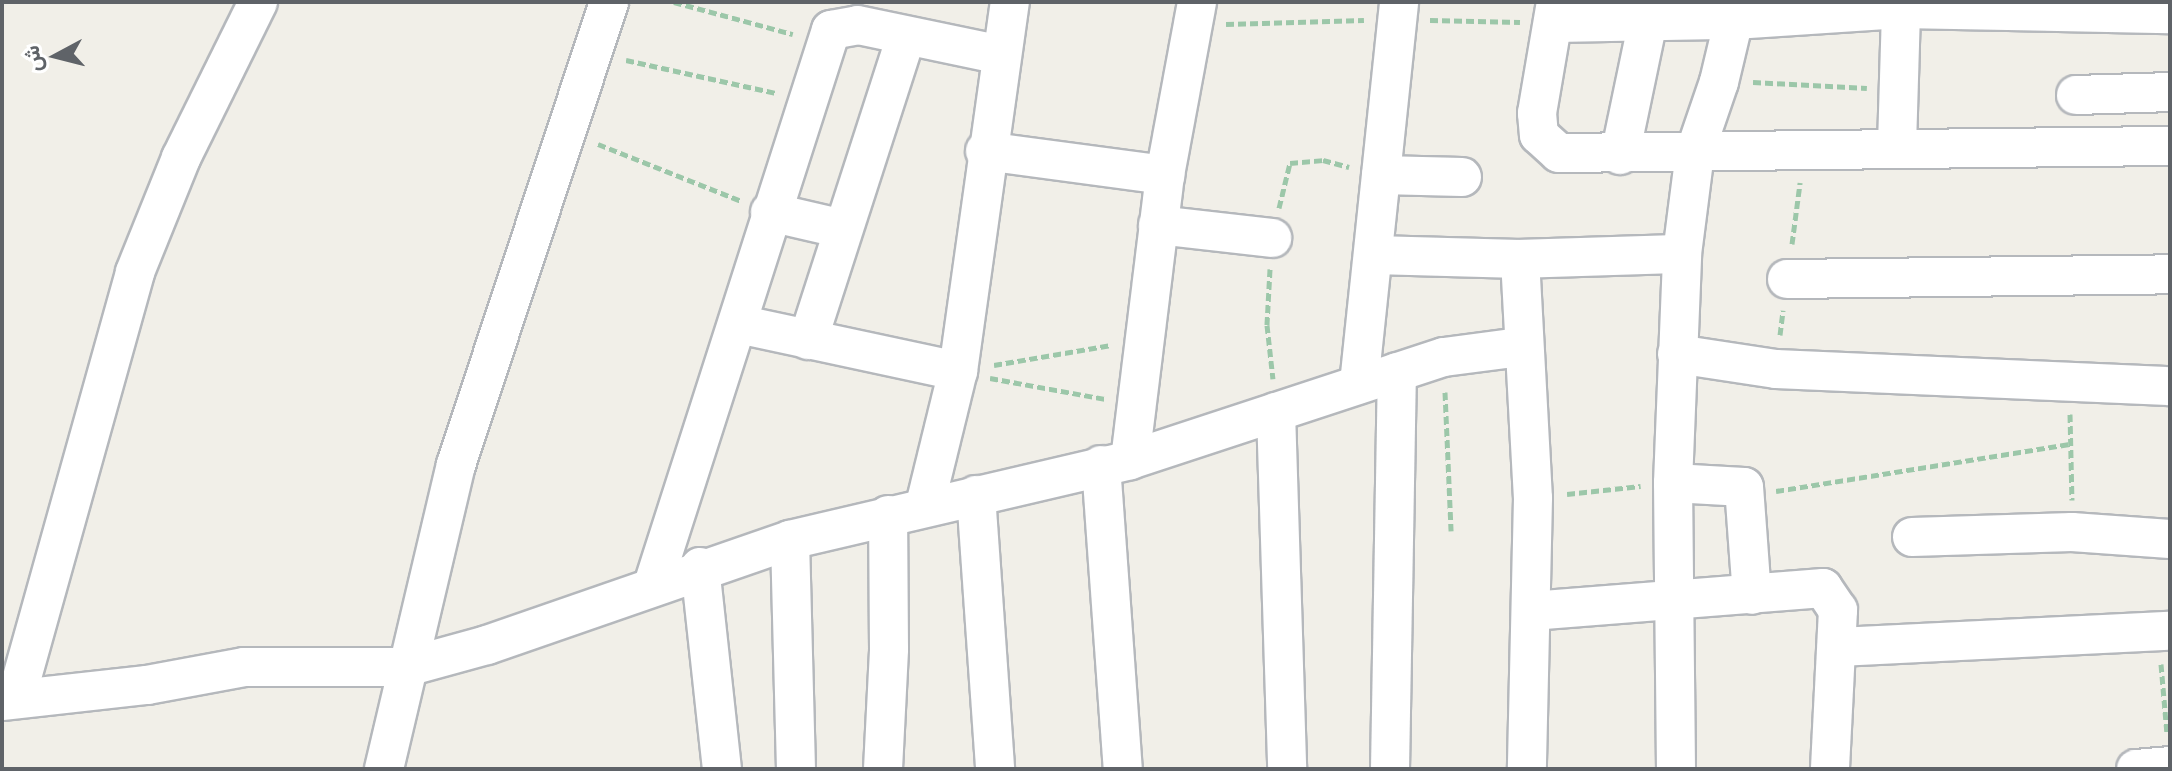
<!DOCTYPE html>
<html>
<head>
<meta charset="utf-8">
<style>
	body { margin:0 }
	#map { position:relative; width:2172px; height:771px; overflow:hidden; background:#f1efe8; font-family:Commissioner,Vazirmatn,sans-serif }
	div>[style] { position:absolute }
	.path>* { height:5px; margin-top:-2.5px; transform-origin:0; background:repeating-linear-gradient(90deg,#9cc7a9 0 8px,transparent 0 12px) }
	.roads { filter:drop-shadow(2px 0 #b5b8bc) drop-shadow(-2px 0 #b5b8bc) drop-shadow(0 2px #b5b8bc) drop-shadow(0 -2px #b5b8bc) }
	.minor>* { height:38px; margin:-19px; padding:0 19px; transform-origin:19px; border-radius:19px; background:#fff }
	span { translate:-50% -50%; white-space:nowrap; text-align:center; line-height:1.15; -webkit-text-stroke:7px #fff; paint-order:stroke }
	.frame { position:absolute; inset:0; border:4px solid #5f6368; pointer-events:none }
	.north { position:absolute; left:16px; top:16px; width:80px; height:80px; -webkit-text-stroke:6px #fff; paint-order:stroke; rotate:263deg; font-size:22px; font-weight:700; line-height:32px; text-align:center; color:#5f6368 }
	.north::after { content:''; display:block; margin:auto; width:28px; height:36px; background:#5f6368; clip-path:polygon(50% 0,100% 100%,50% 72%,0 100%) }
</style>
</head>
<body>
<div id="map">
	<div class="path">
		<div style="left:674px;top:2px;width:123px;rotate:15.1deg"></div>
		<div style="left:1430px;top:20px;width:90px;rotate:1.3deg"></div>
		<div style="left:1226px;top:24px;width:138px;rotate:-1.7deg"></div>
		<div style="left:626px;top:60px;width:154px;rotate:12.4deg"></div>
		<div style="left:1753px;top:82px;width:114px;rotate:3deg"></div>
		<div style="left:598px;top:144px;width:154px;rotate:21.7deg"></div>
		<div style="left:1279px;top:208px;width:46px;rotate:-76.3deg"></div>
		<div style="left:1290px;top:163px;width:33px;rotate:-5deg"></div>
		<div style="left:1323px;top:160px;width:27px;rotate:15deg"></div>
		<div style="left:1792px;top:244px;width:62px;rotate:-82.5deg"></div>
		<div style="left:1270px;top:269px;width:56px;rotate:93.1deg"></div>
		<div style="left:1267px;top:325px;width:54px;rotate:83.7deg"></div>
		<div style="left:1780px;top:335px;width:25px;rotate:-83deg"></div>
		<div style="left:994px;top:365px;width:119px;rotate:-9.7deg"></div>
		<div style="left:990px;top:378px;width:118px;rotate:10.3deg"></div>
		<div style="left:1445px;top:392px;width:139px;rotate:87.5deg"></div>
		<div style="left:2070px;top:414px;width:86px;rotate:88.7deg"></div>
		<div style="left:1776px;top:491px;width:299px;rotate:-9.1deg"></div>
		<div style="left:1567px;top:494px;width:74px;rotate:-6.2deg"></div>
		<div style="left:2161px;top:664px;width:70px;rotate:85.1deg"></div>
	</div>
	<div class="roads">
		<div class="minor">
			<div style="left:1556px;top:2px;width:113px;rotate:99.7deg"></div>
			<div style="left:1537px;top:113px;width:22px;rotate:85deg"></div>
			<div style="left:1539px;top:135px;width:27px;rotate:42deg"></div>
			<div style="left:1559px;top:153px;width:611px;rotate:-0.66deg"></div>
			<div style="left:1555px;top:23px;width:179px;rotate:-1deg"></div>
			<div style="left:1734px;top:20px;width:167px;rotate:-3.8deg"></div>
			<div style="left:1901px;top:9px;width:269px;rotate:1.1deg"></div>
			<div style="left:2076px;top:95px;width:94px;rotate:-1.8deg"></div>
			<div style="left:1897px;top:146px;width:137px;rotate:-88.3deg"></div>
			<div style="left:985px;top:151px;width:182px;rotate:7.6deg"></div>
			<div style="left:1620px;top:155px;width:156px;rotate:-78.2deg"></div>
			<div style="left:1381px;top:175px;width:81px;rotate:1.4deg"></div>
			<div style="left:770px;top:212px;width:75px;rotate:13.1deg"></div>
			<div style="left:1158px;top:225px;width:115px;rotate:6.5deg"></div>
			<div style="left:1374px;top:255px;width:146px;rotate:1.6deg"></div>
			<div style="left:1520px;top:259px;width:162px;rotate:-1.8deg"></div>
			<div style="left:1520px;top:259px;width:239px;rotate:86.9deg"></div>
			<div style="left:1533px;top:498px;width:271px;rotate:91.3deg"></div>
			<div style="left:1787px;top:279px;width:383px;rotate:-0.7deg"></div>
			<div style="left:738px;top:324px;width:225px;rotate:12.1deg"></div>
			<div style="left:808px;top:340px;width:318px;rotate:-72.1deg"></div>
			<div style="left:1677px;top:354px;width:100px;rotate:8.6deg"></div>
			<div style="left:1776px;top:369px;width:394px;rotate:2.5deg"></div>
			<div style="left:1359px;top:384px;width:384px;rotate:-84deg"></div>
			<div style="left:1276px;top:412px;width:357px;rotate:88.2deg"></div>
			<div style="left:1130px;top:460px;width:287px;rotate:-83deg"></div>
			<div style="left:1165px;top:175px;width:176px;rotate:-79.5deg"></div>
			<div style="left:1101px;top:465px;width:305px;rotate:85.9deg"></div>
			<div style="left:1673px;top:483px;width:71px;rotate:3.2deg"></div>
			<div style="left:1744px;top:487px;width:108px;rotate:85.8deg"></div>
			<div style="left:976px;top:495px;width:275px;rotate:86deg"></div>
			<div style="left:925px;top:505px;width:138px;rotate:-76.2deg"></div>
			<div style="left:958px;top:371px;width:373px;rotate:-82deg"></div>
			<div style="left:1912px;top:537px;width:160px;rotate:-1.8deg"></div>
			<div style="left:2072px;top:532px;width:98px;rotate:4.1deg"></div>
			<div style="left:790px;top:540px;width:229px;rotate:88.5deg"></div>
			<div style="left:700px;top:567px;width:203px;rotate:83.8deg"></div>
			<div style="left:653px;top:585px;width:583px;rotate:-72.22deg"></div>
			<div style="left:831px;top:30px;width:27px;rotate:-10deg"></div>
			<div style="left:858px;top:25px;width:146px;rotate:11.8deg"></div>
			<div style="left:1531px;top:611px;width:293px;rotate:-4.5deg"></div>
			<div style="left:1823px;top:588px;width:27px;rotate:56deg"></div>
			<div style="left:1838px;top:610px;width:159px;rotate:92.9deg"></div>
			<div style="left:1837px;top:647px;width:333px;rotate:-2.8deg"></div>
			<div style="left:16px;top:699px;width:443px;rotate:-74.4deg"></div>
			<div style="left:135px;top:272px;width:123px;rotate:-68deg"></div>
			<div style="left:181px;top:158px;width:174px;rotate:-63.7deg"></div>
			<div style="left:2px;top:701px;width:146px;rotate:-6.3deg"></div>
			<div style="left:147px;top:685px;width:99px;rotate:-10.5deg"></div>
			<div style="left:244px;top:667px;width:163px"></div>
			<div style="left:407px;top:667px;width:83px;rotate:-15.4deg"></div>
			<div style="left:487px;top:645px;width:321px;rotate:-19.1deg"></div>
			<div style="left:790px;top:540px;width:349px;rotate:-13.2deg"></div>
			<div style="left:1130px;top:460px;width:330px;rotate:-18.2deg"></div>
			<div style="left:1444px;top:357px;width:78px;rotate:-7.4deg"></div>
			<div style="left:384px;top:769px;width:312px;rotate:-76.7deg"></div>
			<div style="left:456px;top:465px;width:488px;rotate:-71.7deg"></div>
			<div style="left:883px;top:769px;width:120px;rotate:-87.1deg"></div>
			<div style="left:889px;top:649px;width:134px;rotate:-90.4deg"></div>
			<div style="left:1390px;top:769px;width:397px;rotate:-89deg"></div>
			<div style="left:1676px;top:769px;width:286px;rotate:-90.6deg"></div>
			<div style="left:1673px;top:483px;width:229px;rotate:-87.7deg"></div>
			<div style="left:1682px;top:254px;width:103px;rotate:-82.7deg"></div>
			<div style="left:1695px;top:152px;width:74px;rotate:-71.1deg"></div>
			<div style="left:1719px;top:82px;width:82px;rotate:-76.6deg"></div>
			<div style="left:2136px;top:769px;width:34px;rotate:-5deg"></div>
		</div>
	</div>
	<div class="frame"></div>
	<div class="north">ش</div>
</div>
</body>
</html>
